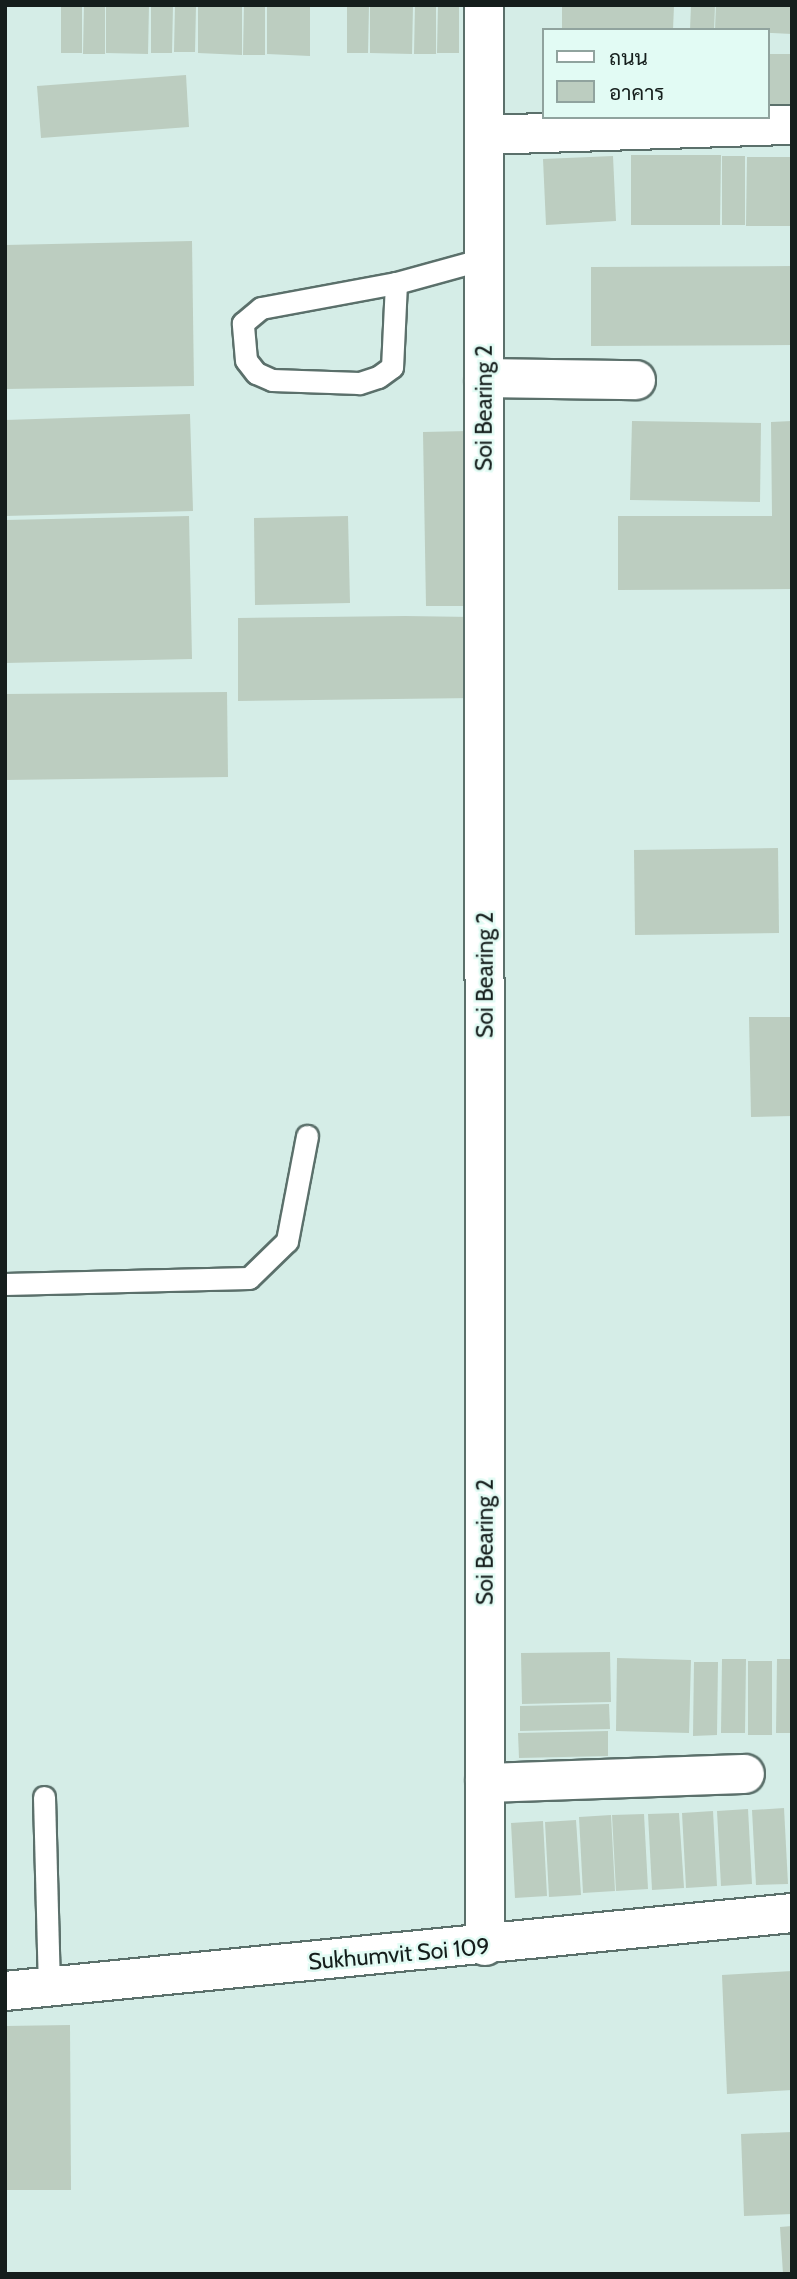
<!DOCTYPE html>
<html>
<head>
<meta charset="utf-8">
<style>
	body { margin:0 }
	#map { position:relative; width:797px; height:2279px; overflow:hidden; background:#d5ede7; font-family:Cabin,Sarabun,sans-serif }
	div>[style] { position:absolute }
	.building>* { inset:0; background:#bccdc0 }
	.roads { filter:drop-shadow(2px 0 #5b706b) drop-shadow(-2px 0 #5b706b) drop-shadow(0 2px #5b706b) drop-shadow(0 -2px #5b706b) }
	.lane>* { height:21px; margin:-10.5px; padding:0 10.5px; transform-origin:10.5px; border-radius:10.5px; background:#fff }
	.street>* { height:38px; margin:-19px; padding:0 19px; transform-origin:19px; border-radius:19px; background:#fff }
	span { translate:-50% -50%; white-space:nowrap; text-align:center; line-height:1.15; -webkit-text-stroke:5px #e2fbf4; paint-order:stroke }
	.street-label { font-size:23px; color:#151e1c }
	.frame { position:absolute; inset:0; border:7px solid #151e1c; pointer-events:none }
	.legend { position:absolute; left:542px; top:28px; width:228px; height:91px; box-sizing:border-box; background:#e2fbf4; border:2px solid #90a39e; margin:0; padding:9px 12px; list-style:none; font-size:21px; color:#151e1c }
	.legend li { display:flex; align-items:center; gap:14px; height:35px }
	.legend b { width:35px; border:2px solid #90a39e }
</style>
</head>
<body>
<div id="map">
	<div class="building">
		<div style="clip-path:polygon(61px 5px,82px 5px,82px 53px,61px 53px)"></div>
		<div style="clip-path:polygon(84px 5px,105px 5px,105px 54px,83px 54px)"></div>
		<div style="clip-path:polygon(106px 5px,149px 5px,148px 54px,106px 53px)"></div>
		<div style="clip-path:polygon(151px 5px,173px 5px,172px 53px,151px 53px)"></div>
		<div style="clip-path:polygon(175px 5px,196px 5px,195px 52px,174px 52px)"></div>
		<div style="clip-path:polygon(198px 5px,242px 5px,242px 55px,198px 53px)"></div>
		<div style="clip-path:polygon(244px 5px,265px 5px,265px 55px,243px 55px)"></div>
		<div style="clip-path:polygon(267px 5px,310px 5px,310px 56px,267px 54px)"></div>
		<div style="clip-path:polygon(347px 5px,369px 5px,368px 53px,347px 53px)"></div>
		<div style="clip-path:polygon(370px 5px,413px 5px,412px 54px,370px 53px)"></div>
		<div style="clip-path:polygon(415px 5px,436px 5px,436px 54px,414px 54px)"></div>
		<div style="clip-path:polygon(438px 5px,459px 5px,459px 53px,437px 53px)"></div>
		<div style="clip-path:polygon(562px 5px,674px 5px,673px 30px,562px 29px)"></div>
		<div style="clip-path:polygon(691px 5px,715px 5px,714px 30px,690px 30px)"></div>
		<div style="clip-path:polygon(716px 5px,792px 5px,792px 34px,715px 30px)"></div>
		<div style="clip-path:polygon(767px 54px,792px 54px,792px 123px,767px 117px)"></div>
		<div style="clip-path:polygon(186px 75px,189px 127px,41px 138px,37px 86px)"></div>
		<div style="clip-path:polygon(631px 155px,721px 155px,720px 225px,631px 225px)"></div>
		<div style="clip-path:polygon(613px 156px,616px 221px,546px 225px,543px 159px)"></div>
		<div style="clip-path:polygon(722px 156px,745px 156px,745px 225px,722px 225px)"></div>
		<div style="clip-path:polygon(747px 157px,792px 157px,792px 226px,746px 226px)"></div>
		<div style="clip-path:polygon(192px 241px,194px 386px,5px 389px,5px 245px)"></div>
		<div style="clip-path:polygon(792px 266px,792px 345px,591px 346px,591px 267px)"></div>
		<div style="clip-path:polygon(190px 414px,193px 511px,5px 516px,5px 420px)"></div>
		<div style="clip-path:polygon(632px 421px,761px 423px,760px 502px,630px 500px)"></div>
		<div style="clip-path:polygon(792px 421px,792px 589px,618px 590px,618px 516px,772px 516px,771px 422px)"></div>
		<div style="clip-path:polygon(469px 431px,472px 606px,426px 606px,423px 432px)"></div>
		<div style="clip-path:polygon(189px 516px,192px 659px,5px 663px,5px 520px)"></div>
		<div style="clip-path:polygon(348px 516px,350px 603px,255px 605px,254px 518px)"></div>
		<div style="clip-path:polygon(405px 616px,473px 617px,474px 698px,238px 701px,238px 618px)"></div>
		<div style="clip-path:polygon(227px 692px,228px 777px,5px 780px,5px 694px)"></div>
		<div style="clip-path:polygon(778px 848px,779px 933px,635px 935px,634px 850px)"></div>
		<div style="clip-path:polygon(749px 1017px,792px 1017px,792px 1116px,751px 1117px)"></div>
		<div style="clip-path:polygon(610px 1652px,611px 1702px,522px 1704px,521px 1653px)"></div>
		<div style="clip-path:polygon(617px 1658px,691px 1660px,689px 1733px,616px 1731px)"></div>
		<div style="clip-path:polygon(722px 1659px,746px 1659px,745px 1733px,721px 1733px)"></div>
		<div style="clip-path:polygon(777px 1659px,792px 1659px,792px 1733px,776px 1733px)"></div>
		<div style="clip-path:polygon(748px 1661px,772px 1661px,772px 1735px,748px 1735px)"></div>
		<div style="clip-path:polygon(694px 1662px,718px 1662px,717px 1735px,693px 1736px)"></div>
		<div style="clip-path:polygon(609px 1704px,610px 1729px,520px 1731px,520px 1706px)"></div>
		<div style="clip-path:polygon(608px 1731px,608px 1756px,519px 1758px,518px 1733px)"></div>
		<div style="clip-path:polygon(784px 1808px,788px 1884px,756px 1885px,752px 1810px)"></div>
		<div style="clip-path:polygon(748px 1809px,752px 1884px,721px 1886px,717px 1811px)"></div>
		<div style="clip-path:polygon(713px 1811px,717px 1886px,686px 1888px,682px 1813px)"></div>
		<div style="clip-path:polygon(679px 1813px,684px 1888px,652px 1890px,648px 1814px)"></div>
		<div style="clip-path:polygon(644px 1814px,648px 1889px,616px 1891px,612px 1815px)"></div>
		<div style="clip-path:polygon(611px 1815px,615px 1891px,583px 1893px,579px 1817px)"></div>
		<div style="clip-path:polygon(576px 1820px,581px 1895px,549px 1897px,545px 1822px)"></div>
		<div style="clip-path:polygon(543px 1821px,547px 1896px,515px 1898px,511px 1823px)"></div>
		<div style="clip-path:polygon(792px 1971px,792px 2090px,727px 2094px,722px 1975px)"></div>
		<div style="clip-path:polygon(70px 2025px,71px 2190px,5px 2190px,5px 2026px)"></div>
		<div style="clip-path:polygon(792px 2132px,792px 2214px,744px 2216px,741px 2134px)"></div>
		<div style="clip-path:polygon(792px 2226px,792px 2274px,783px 2274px,780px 2227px)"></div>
	</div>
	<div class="roads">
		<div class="lane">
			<div style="left:396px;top:283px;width:84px;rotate:92.7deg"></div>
			<div style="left:392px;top:367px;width:17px;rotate:144deg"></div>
			<div style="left:378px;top:377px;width:20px;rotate:162deg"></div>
			<div style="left:359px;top:383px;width:87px;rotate:-178deg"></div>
			<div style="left:272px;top:380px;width:17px;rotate:-156deg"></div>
			<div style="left:256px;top:373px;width:16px;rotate:-128deg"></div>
			<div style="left:246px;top:360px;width:37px;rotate:-95deg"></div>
			<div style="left:243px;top:323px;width:23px;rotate:-40deg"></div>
			<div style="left:261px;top:308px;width:137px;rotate:-10.5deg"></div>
			<div style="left:396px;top:283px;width:91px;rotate:-15.3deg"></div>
			<div style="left:5px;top:1284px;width:244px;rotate:-1.4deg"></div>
			<div style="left:249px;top:1278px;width:53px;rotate:-44.2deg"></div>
			<div style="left:287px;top:1241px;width:107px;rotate:-79.2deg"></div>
			<div style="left:44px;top:1797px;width:190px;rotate:88.5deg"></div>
		</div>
		<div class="street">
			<div style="left:484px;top:5px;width:1941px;rotate:89.97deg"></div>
			<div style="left:484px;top:135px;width:308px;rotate:-1.9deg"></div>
			<div style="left:484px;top:378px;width:152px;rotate:0.8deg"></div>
			<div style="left:485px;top:1783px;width:260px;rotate:-2deg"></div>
			<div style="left:5px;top:1991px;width:791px;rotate:-5.66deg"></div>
		</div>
	</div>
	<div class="street-label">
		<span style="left:484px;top:408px;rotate:-90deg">Soi Bearing 2</span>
		<span style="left:485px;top:975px;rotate:-90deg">Soi Bearing 2</span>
		<span style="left:485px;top:1542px;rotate:-90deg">Soi Bearing 2</span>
		<span style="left:399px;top:1954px;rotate:-5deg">Sukhumvit Soi 109</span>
	</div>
	<div class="frame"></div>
	<ul class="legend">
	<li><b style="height:9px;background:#fff"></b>ถนน</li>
	<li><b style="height:19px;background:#bccdc0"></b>อาคาร</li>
	</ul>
</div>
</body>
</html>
